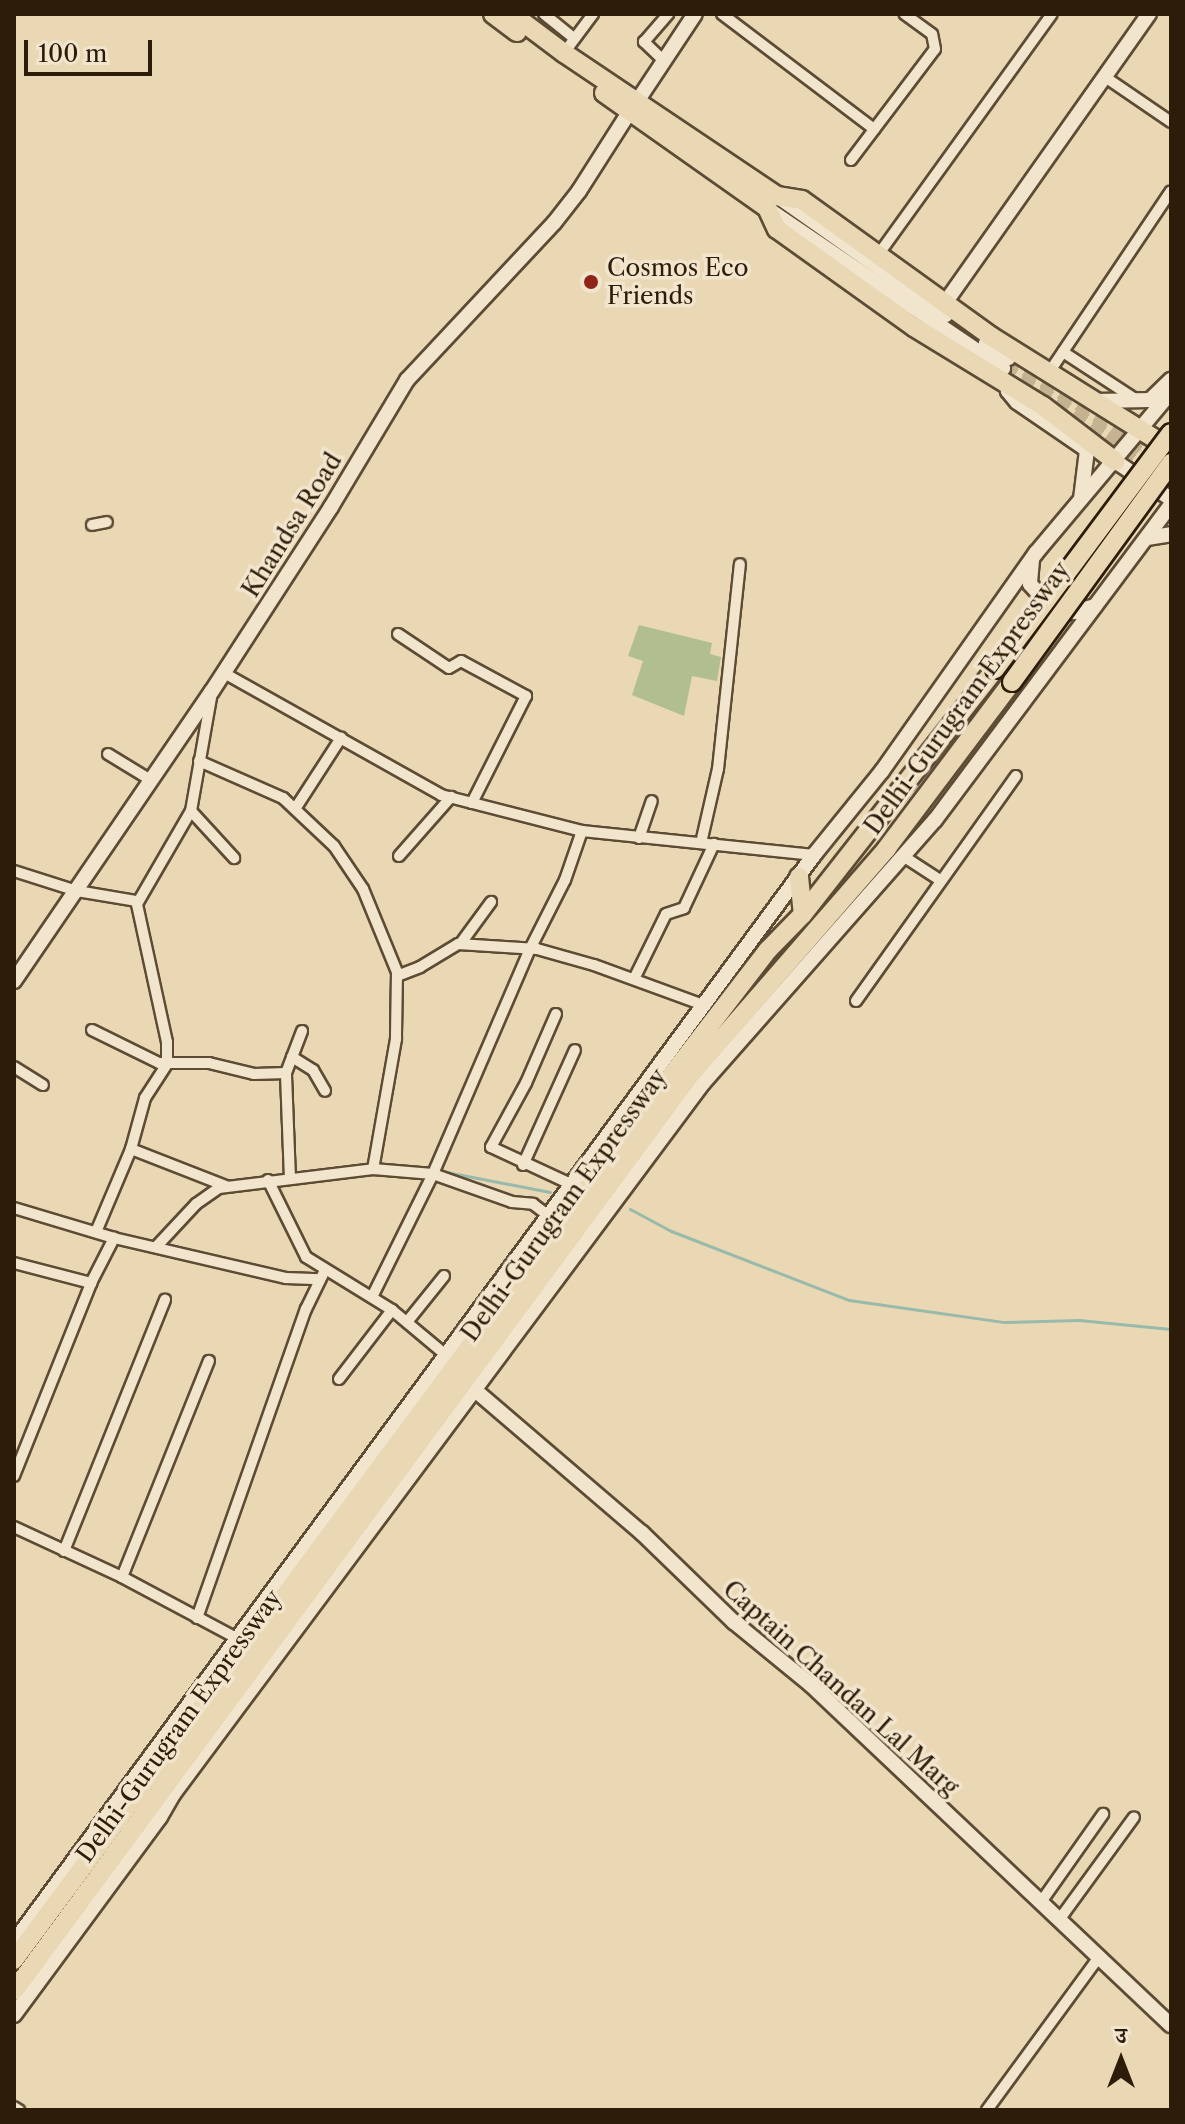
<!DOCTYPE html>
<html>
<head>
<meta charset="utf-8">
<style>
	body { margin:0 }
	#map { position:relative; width:1185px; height:2124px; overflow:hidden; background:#ead7b3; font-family:"Libre Caslon Text","Noto Serif Devanagari",serif }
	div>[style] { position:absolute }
	.green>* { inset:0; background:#b1bf90 }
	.stream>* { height:3px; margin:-1.5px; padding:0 1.5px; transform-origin:1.5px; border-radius:1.5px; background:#98baab }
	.secondary-tunnel>* { height:14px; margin-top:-7px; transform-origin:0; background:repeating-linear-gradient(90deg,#c4b291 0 14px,transparent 0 21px) }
	.roads { filter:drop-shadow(2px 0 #5d4b34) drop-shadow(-2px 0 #5d4b34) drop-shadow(0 2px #5d4b34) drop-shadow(0 -2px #5d4b34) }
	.street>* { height:10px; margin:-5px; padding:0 5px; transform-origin:5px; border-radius:5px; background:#f1e5ce }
	.secondary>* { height:14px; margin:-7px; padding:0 7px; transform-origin:7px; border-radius:7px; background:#f1e5ce }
	.highway>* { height:18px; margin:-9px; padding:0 9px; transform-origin:9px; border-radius:9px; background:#ead7b3 }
	.bridges { filter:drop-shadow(2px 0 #2e1c0a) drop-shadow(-2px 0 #2e1c0a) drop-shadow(0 2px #2e1c0a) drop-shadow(0 -2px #2e1c0a) }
	.highway-bridge>* { height:18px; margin:-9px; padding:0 9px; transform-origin:9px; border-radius:9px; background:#ead7b3 }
	.dots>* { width:22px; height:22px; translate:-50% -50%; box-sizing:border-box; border:4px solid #f1e5ce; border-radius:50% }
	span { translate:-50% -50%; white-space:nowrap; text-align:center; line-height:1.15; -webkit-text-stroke:7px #f1e5ce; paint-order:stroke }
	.poi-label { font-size:24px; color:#2e1c0a }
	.left { translate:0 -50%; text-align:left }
	.street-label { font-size:24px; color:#2e1c0a }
	.frame { position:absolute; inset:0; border:16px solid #2e1c0a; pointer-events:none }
	.north { position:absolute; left:1081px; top:2020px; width:80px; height:80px; -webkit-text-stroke:6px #f1e5ce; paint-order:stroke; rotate:0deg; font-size:22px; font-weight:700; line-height:32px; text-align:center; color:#2e1c0a }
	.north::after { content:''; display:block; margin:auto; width:28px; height:36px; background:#2e1c0a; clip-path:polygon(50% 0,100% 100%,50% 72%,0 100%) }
	.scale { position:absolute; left:24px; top:40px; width:128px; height:36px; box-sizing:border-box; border:4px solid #2e1c0a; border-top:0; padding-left:10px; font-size:24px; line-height:28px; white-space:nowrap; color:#2e1c0a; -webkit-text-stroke:6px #f1e5ce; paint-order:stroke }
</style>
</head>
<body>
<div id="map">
	<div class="green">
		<div style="clip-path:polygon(639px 625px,712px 643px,710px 654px,721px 657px,717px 681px,692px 676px,684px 716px,632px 695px,643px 661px,628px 656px)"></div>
	</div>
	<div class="stream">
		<div style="left:436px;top:1170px;width:116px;rotate:10.9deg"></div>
		<div style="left:298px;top:1183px;width:39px;rotate:-7deg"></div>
		<div style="left:630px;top:1209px;width:47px;rotate:28.2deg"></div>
		<div style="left:671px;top:1231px;width:191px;rotate:21.2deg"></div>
		<div style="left:849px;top:1300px;width:157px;rotate:8.1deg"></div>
		<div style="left:1004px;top:1322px;width:75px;rotate:-1.5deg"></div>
		<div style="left:1079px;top:1320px;width:92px;rotate:5.6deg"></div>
	</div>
	<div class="secondary-tunnel">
		<div style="left:1008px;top:358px;width:184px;rotate:33deg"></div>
		<div style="left:1003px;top:368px;width:124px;rotate:32.2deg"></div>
		<div style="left:1108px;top:434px;width:79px;rotate:36.7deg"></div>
	</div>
	<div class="roads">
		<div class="street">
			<div style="left:544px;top:14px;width:38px;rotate:39deg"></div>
			<div style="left:722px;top:14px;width:191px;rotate:37.1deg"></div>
			<div style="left:564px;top:53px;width:49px;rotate:-53.4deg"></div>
			<div style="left:664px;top:61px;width:28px;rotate:-136deg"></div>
			<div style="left:644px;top:42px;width:37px;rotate:-49deg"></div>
			<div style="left:1105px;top:77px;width:80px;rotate:34.3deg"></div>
			<div style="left:851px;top:160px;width:139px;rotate:-52.9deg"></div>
			<div style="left:935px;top:49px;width:15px;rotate:-101deg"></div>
			<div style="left:932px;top:34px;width:34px;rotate:-144deg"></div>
			<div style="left:878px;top:255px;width:297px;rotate:-54.2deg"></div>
			<div style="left:1063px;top:352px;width:86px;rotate:33.1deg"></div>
			<div style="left:1048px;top:374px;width:220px;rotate:-56.1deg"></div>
			<div style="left:92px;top:525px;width:15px;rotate:-11deg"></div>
			<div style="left:398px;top:634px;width:61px;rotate:33.7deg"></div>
			<div style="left:449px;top:668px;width:14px;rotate:-30deg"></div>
			<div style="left:461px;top:661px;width:74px;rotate:28.3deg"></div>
			<div style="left:526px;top:696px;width:120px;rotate:116.8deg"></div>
			<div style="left:224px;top:673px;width:249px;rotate:29.3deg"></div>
			<div style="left:441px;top:795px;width:146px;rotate:14.3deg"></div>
			<div style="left:582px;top:831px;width:233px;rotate:5.9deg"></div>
			<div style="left:108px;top:754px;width:48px;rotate:31.4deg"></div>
			<div style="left:199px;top:761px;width:92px;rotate:23.8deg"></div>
			<div style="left:283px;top:798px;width:70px;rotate:43.3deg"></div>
			<div style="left:334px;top:846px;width:52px;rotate:56deg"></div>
			<div style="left:363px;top:889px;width:90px;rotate:67.7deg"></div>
			<div style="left:397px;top:972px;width:67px;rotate:90.9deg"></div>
			<div style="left:396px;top:1039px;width:132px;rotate:100deg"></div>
			<div style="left:295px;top:809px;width:85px;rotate:-57.1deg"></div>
			<div style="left:191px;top:811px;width:64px;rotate:47.5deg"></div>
			<div style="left:639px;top:838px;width:39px;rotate:-71deg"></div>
			<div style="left:701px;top:843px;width:76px;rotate:-77.1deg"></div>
			<div style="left:718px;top:769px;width:206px;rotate:-83.9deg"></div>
			<div style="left:399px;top:856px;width:79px;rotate:-48.6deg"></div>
			<div style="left:903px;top:856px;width:44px;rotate:33deg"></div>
			<div style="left:14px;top:871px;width:66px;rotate:17.6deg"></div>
			<div style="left:77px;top:891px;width:61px;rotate:9.5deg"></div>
			<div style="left:461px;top:943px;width:51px;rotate:-53.8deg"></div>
			<div style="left:397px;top:976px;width:25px;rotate:-21deg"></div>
			<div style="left:420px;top:967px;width:44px;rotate:-31.2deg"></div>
			<div style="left:458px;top:944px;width:79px;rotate:3.6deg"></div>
			<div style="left:537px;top:949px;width:59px;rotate:15.7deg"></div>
			<div style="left:594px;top:965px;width:119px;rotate:20.1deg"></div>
			<div style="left:634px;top:979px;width:72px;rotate:-63.8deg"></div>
			<div style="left:666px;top:914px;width:19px;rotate:-18deg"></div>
			<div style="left:684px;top:908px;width:71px;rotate:-64.9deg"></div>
			<div style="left:856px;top:1001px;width:276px;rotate:-54.6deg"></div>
			<div style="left:556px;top:1014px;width:75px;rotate:113.5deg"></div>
			<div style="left:526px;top:1083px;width:73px;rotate:118.7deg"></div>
			<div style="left:491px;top:1147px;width:90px;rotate:24.9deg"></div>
			<div style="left:92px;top:1030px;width:75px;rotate:26.2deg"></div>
			<div style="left:159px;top:1063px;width:50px"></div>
			<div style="left:209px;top:1063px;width:46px;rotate:13.7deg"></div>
			<div style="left:254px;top:1074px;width:32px;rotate:-2deg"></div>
			<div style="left:292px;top:1057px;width:25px;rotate:32deg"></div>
			<div style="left:313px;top:1070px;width:24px;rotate:60deg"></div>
			<div style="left:14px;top:1067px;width:34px;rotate:32deg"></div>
			<div style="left:131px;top:1149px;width:102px;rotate:21.3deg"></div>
			<div style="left:523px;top:1165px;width:126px;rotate:-65.7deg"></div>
			<div style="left:290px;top:1179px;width:106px;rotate:-92.2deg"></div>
			<div style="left:286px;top:1073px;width:45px;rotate:-69.1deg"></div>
			<div style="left:268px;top:1180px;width:86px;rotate:63.7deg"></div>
			<div style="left:306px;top:1257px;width:101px;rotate:31.6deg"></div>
			<div style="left:392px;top:1310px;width:72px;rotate:39.9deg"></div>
			<div style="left:14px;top:1208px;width:104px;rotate:16.7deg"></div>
			<div style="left:114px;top:1238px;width:177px;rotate:13.1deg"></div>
			<div style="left:286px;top:1278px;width:34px;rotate:2deg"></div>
			<div style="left:96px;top:1232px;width:90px;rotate:-67.1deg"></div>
			<div style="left:131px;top:1149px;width:53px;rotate:-74.6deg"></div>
			<div style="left:145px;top:1098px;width:40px;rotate:-57.1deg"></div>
			<div style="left:167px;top:1064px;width:22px;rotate:-90deg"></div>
			<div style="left:167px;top:1042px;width:141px;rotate:-102.3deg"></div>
			<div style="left:137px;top:904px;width:108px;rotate:-59.9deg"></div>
			<div style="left:191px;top:811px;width:116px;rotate:-80deg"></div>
			<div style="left:156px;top:1247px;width:59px;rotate:-47.1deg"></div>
			<div style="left:196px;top:1204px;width:28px;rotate:-35deg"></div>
			<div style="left:219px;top:1188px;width:155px;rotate:-7deg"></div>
			<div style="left:373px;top:1169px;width:60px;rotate:4.8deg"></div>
			<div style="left:433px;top:1174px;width:84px;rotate:19.5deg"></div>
			<div style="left:512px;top:1202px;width:21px;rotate:5deg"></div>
			<div style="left:533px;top:1204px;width:20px;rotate:37deg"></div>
			<div style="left:14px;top:1263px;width:80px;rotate:14.6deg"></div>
			<div style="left:372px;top:1297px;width:137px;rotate:-63.6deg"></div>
			<div style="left:433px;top:1174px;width:245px;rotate:-66.7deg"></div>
			<div style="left:530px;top:949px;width:77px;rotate:-63.1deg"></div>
			<div style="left:565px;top:880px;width:52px;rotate:-70.9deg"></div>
			<div style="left:407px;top:1322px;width:59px;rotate:-51.2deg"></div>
			<div style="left:339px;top:1379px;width:87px;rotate:-52.5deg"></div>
			<div style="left:14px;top:1476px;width:208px;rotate:-68.2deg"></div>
			<div style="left:91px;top:1283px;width:51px;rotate:-62.9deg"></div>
			<div style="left:14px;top:1527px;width:119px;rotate:24.8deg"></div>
			<div style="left:122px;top:1577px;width:132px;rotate:28.1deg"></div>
			<div style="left:64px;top:1551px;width:271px;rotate:-68.1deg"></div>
			<div style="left:122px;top:1577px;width:233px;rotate:-68.1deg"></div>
			<div style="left:197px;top:1618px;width:328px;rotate:-70.6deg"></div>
			<div style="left:306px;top:1309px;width:43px;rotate:-64deg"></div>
			<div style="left:1041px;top:1902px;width:108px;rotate:-54.8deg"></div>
			<div style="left:1059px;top:1920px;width:127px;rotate:-53.9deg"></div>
			<div style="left:14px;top:2107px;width:6px;rotate:31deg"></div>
			<div style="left:987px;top:2110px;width:190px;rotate:-53.8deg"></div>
		</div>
		<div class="secondary">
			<div style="left:638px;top:100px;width:103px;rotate:-56.5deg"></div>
			<div style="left:780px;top:198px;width:203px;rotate:35.2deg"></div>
			<div style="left:768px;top:209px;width:284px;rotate:34.1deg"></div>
			<div style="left:945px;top:303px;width:354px;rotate:-54.8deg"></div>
			<div style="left:986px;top:343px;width:27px;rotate:34deg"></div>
			<div style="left:1007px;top:384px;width:7px;rotate:82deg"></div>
			<div style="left:1008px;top:391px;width:14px;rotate:51deg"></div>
			<div style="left:1017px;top:402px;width:85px;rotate:34.4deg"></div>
			<div style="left:1087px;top:450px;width:49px;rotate:97deg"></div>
			<div style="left:1096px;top:401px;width:54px;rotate:-1.1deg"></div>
			<div style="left:1150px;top:400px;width:29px;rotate:-44deg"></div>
			<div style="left:1115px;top:461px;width:68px;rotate:34.2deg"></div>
			<div style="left:1147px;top:538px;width:24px;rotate:-9deg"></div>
			<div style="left:1032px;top:560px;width:24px;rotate:95deg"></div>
			<div style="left:1030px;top:584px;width:39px;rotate:48deg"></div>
			<div style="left:1056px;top:613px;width:19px;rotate:-3deg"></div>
			<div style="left:1075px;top:612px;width:21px;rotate:-17deg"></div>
			<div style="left:14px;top:981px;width:351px;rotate:-55.7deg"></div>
			<div style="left:212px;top:691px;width:219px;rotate:-57.1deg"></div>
			<div style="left:331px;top:507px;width:148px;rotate:-59.1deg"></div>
			<div style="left:407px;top:380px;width:215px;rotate:-46.9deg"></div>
			<div style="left:554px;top:223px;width:41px;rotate:-52deg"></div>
			<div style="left:579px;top:191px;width:95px;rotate:-57.5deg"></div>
			<div style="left:475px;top:1390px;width:220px;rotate:40.6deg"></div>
			<div style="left:642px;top:1533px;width:128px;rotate:44.1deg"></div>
			<div style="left:734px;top:1622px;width:99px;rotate:39.3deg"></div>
			<div style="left:811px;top:1685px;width:495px;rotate:43.4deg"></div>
			<div style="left:14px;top:1942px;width:1350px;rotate:-53.65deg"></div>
			<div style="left:814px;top:855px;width:108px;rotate:-51deg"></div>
			<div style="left:882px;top:771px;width:267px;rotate:-54.8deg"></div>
			<div style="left:1036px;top:553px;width:210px;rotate:-50deg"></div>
			<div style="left:14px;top:2015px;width:246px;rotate:-53.6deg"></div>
			<div style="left:160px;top:1817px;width:28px;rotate:-60deg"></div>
			<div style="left:174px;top:1793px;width:885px;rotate:-53.31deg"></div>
			<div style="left:703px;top:1083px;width:351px;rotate:-48.6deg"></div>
			<div style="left:935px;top:820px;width:394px;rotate:-53.2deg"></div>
		</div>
		<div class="highway">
			<div style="left:493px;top:14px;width:30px;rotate:37deg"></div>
			<div style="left:512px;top:14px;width:65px;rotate:36.9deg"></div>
			<div style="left:564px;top:53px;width:257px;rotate:33.9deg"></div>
			<div style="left:777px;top:196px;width:25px;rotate:9deg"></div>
			<div style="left:802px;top:200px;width:234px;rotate:35.8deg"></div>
			<div style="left:992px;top:337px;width:211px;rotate:32deg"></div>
			<div style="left:604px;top:93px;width:199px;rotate:35.2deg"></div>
			<div style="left:767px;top:208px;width:23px;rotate:65deg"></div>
			<div style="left:777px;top:229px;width:168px;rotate:35.6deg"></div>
			<div style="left:914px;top:327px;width:151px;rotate:31.5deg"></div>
			<div style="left:1043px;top:406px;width:91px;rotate:37.4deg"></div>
			<div style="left:799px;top:877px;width:37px;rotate:84deg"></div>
			<div style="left:14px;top:1960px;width:1111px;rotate:-53.38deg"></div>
			<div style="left:677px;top:1068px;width:149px;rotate:-52.4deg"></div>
			<div style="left:768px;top:950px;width:50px;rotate:-45.8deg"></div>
			<div style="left:803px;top:914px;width:311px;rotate:-51.9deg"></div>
			<div style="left:14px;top:1991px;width:1138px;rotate:-53.57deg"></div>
			<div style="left:690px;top:1075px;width:301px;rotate:-49deg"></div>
			<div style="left:887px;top:848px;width:208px;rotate:-53deg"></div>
		</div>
	</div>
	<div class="bridges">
		<div class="highway-bridge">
			<div style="left:995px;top:669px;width:294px;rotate:-53.3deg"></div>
			<div style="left:1012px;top:682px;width:271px;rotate:-54deg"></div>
		</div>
	</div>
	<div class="dots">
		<div style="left:591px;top:282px;background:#8f2418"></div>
	</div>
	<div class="poi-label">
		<span class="left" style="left:607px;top:282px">Cosmos Eco<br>Friends</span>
	</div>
	<div class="street-label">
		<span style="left:292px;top:525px;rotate:-58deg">Khandsa Road</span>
		<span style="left:967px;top:698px;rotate:-54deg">Delhi-Gurugram Expressway</span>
		<span style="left:564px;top:1205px;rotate:-54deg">Delhi-Gurugram Expressway</span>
		<span style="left:841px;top:1688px;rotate:42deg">Captain Chandan Lal Marg</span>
		<span style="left:179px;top:1726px;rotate:-54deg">Delhi-Gurugram Expressway</span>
	</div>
	<div class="frame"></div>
	<div class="north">उ</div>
	<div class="scale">100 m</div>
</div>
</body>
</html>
